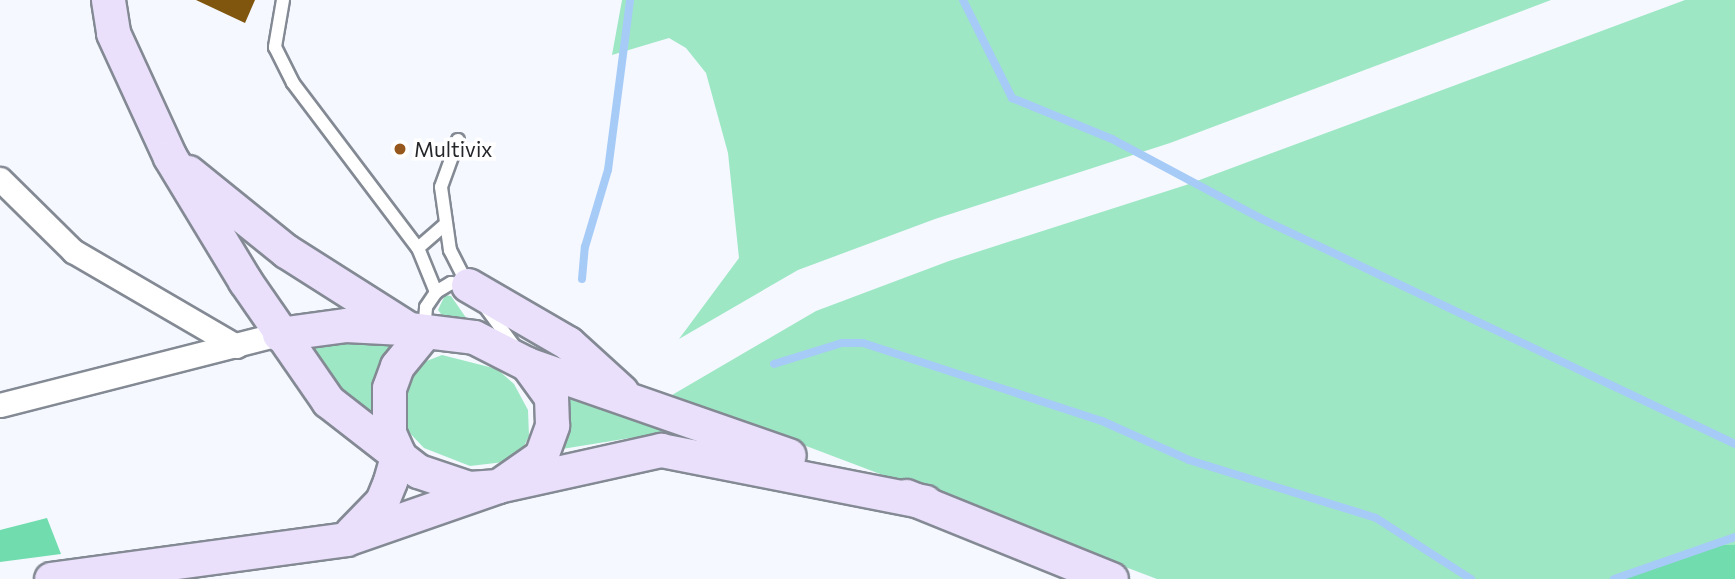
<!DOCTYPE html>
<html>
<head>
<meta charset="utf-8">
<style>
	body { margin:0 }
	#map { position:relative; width:1735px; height:579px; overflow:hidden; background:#f5f8ff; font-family:Commissioner,sans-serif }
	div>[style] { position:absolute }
	.green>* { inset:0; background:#9de7c4 }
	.forest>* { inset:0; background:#71dcad }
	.stream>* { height:8px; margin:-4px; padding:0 4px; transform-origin:4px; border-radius:4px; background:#a7cbf7 }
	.building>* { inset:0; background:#80560f }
	.roads { filter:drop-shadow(2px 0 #848a94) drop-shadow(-2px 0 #848a94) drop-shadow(0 2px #848a94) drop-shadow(0 -2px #848a94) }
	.lane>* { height:12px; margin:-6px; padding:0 6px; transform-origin:6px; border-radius:6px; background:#fff }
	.street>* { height:23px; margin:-11.5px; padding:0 11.5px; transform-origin:11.5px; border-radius:11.5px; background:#fff }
	.secondary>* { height:33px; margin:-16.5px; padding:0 16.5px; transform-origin:16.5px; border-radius:16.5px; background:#ebe0fc }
	.dots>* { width:19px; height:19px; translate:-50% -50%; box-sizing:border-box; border:4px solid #fff; border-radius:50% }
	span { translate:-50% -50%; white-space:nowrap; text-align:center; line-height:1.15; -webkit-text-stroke:7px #fff; paint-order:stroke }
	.poi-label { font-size:21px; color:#24262a }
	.left { translate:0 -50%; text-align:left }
</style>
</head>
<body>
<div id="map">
	<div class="green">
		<div style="clip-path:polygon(622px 0,1551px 0,1170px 143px,935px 219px,798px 270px,679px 339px,739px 258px,728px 153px,706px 73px,686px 48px,669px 38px,612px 55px)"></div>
		<div style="clip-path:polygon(1685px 0,1735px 0,1735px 545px,1709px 545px,1613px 579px,1157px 579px,672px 395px,816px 311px,949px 261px,1186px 185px)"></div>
		<div style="clip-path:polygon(445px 295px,451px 296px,469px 322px,445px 319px,438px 310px)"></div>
		<div style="clip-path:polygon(344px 340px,395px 341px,368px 420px,334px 389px,303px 346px)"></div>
		<div style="clip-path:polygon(442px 355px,497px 369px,514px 384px,528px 410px,529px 436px,522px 450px,504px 462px,470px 466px,424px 448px,405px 428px,401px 403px,406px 386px,419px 364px)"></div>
		<div style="clip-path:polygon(570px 399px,667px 432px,562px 449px)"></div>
	</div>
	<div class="forest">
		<div style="clip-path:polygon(47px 518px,61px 554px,0 562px,0 530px)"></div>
		<div style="clip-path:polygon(1709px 545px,1735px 545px,1735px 579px,1613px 579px)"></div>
	</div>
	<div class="stream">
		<div style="left:963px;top:0;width:110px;rotate:63.4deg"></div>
		<div style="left:1012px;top:98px;width:108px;rotate:22.3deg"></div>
		<div style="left:1112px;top:139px;width:170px;rotate:28.1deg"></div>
		<div style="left:1262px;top:219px;width:524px;rotate:25.44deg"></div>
		<div style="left:582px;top:279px;width:32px;rotate:-85deg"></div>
		<div style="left:585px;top:247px;width:80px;rotate:-73.4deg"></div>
		<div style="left:608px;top:170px;width:171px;rotate:-82.6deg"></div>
		<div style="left:774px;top:364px;width:71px;rotate:-17.2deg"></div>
		<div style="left:842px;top:343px;width:21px"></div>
		<div style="left:863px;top:343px;width:251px;rotate:18.1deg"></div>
		<div style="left:1102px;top:421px;width:95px;rotate:24.1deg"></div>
		<div style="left:1189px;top:460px;width:196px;rotate:17.2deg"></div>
		<div style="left:1376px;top:518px;width:113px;rotate:32.7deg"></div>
		<div style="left:1614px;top:579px;width:128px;rotate:-19.1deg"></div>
	</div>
	<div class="building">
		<div style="clip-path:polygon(196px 0,255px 0,245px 23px)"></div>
	</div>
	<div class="roads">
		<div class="lane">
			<div style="left:283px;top:0;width:48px;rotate:99.7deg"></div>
			<div style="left:275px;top:47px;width:40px;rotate:63.4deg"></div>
			<div style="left:293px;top:83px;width:207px;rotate:52.9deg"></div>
			<div style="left:418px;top:248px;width:48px;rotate:67.8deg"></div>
			<div style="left:458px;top:140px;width:50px;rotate:109.9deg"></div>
			<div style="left:441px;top:187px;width:64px;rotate:81.9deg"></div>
			<div style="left:450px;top:250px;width:37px;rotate:63deg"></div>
			<div style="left:418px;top:248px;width:37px;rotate:-41deg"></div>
			<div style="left:486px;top:308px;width:49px;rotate:53.4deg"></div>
			<div style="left:424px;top:331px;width:24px;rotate:-85deg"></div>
			<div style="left:426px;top:307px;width:18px;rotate:-56deg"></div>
			<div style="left:436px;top:292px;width:17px;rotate:-31deg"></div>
			<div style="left:451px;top:283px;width:16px;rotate:7deg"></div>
		</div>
		<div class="street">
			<div style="left:0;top:179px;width:103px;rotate:44.6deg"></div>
			<div style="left:73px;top:251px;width:189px;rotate:30.2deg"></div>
			<div style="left:0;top:405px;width:288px;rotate:-14.3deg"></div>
		</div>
		<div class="secondary">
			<div style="left:108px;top:0;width:33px;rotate:81deg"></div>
			<div style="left:113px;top:33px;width:136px;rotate:65.3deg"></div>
			<div style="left:170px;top:157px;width:145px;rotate:58.8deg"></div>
			<div style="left:245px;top:281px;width:146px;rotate:55.3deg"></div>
			<div style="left:328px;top:401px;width:114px;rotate:37.9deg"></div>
			<div style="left:418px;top:471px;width:54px;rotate:18.4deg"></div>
			<div style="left:469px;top:488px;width:29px;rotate:-4deg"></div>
			<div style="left:498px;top:486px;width:167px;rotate:-12.5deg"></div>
			<div style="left:661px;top:450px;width:269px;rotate:11.1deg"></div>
			<div style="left:188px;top:172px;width:126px;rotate:38.9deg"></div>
			<div style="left:286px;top:251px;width:146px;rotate:32.4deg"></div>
			<div style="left:409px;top:329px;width:65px;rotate:7deg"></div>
			<div style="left:474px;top:337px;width:59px;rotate:27deg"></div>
			<div style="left:527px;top:364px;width:277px;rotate:19.2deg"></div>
			<div style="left:468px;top:285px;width:116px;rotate:30.1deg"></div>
			<div style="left:568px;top:343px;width:72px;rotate:42.2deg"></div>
			<div style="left:279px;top:334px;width:68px;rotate:-7.7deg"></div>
			<div style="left:346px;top:325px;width:57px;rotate:3deg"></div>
			<div style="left:906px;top:496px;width:221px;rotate:22deg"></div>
			<div style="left:351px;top:533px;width:45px;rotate:-45.9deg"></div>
			<div style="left:382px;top:501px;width:22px;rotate:-68deg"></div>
			<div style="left:390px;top:481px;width:29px;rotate:-74deg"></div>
			<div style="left:398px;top:453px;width:22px;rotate:-114deg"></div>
			<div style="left:389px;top:433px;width:45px;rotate:-90deg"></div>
			<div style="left:389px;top:388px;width:23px;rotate:-70deg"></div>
			<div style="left:397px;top:366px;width:43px;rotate:-50.7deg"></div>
			<div style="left:51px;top:579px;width:298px;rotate:-7.7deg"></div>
			<div style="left:346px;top:539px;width:161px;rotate:-19.2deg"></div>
			<div style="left:498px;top:486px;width:52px;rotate:-34.9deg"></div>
			<div style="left:541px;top:456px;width:33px;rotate:-70deg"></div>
			<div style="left:552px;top:425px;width:28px;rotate:-92deg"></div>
			<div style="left:551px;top:397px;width:41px;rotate:-126deg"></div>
		</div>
	</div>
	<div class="dots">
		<div style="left:400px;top:149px;background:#95571c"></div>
	</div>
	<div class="poi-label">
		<span class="left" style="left:414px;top:149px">Multivix</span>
	</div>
</div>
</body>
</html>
